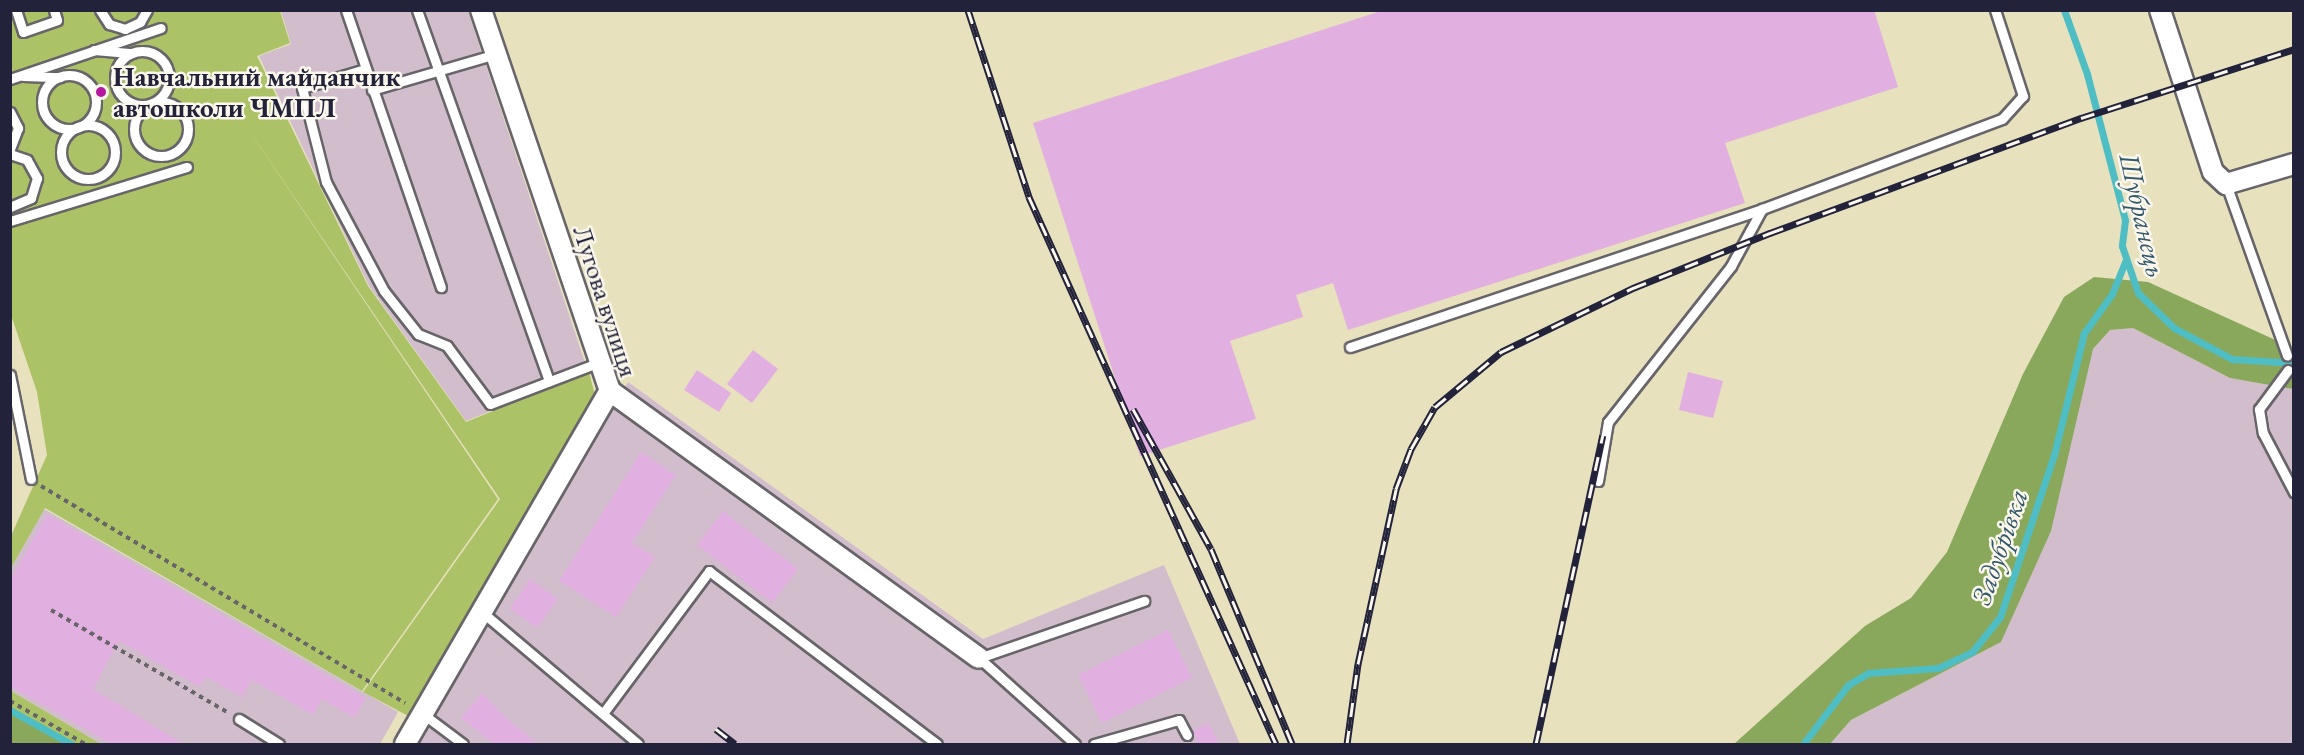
<!DOCTYPE html>
<html>
<head>
<meta charset="utf-8">
<style>
	body { margin:0 }
	#map { position:relative; width:2304px; height:755px; overflow:hidden; background:#e7e1be; font-family:"EB Garamond",serif }
	div>[style] { position:absolute }
	.industrial>* { inset:0; background:#d1bdcc }
	.green>* { inset:0; background:#acc266 }
	.forest>* { inset:0; background:#89a85b }
	.stream>* { height:7px; margin:-3.5px; padding:0 3.5px; transform-origin:3.5px; border-radius:3.5px; background:#4fbec4 }
	.building>* { inset:0; background:#e1afe0 }
	.path>* { height:4px; margin-top:-2px; transform-origin:0; background:repeating-linear-gradient(90deg,#676569 0 4.5px,transparent 0 9px) }
	.roads { filter:drop-shadow(2px 0 #676569) drop-shadow(-2px 0 #676569) drop-shadow(0 2px #676569) drop-shadow(0 -2px #676569) }
	.lane>* { height:9px; margin:-4.5px; padding:0 4.5px; transform-origin:4.5px; border-radius:4.5px; background:#fff }
	.lane>.ring { margin:-4.5px; padding:0; box-sizing:content-box; background:none; border:9px solid #fff; border-radius:50% }
	.street>* { height:20px; margin:-10px; padding:0 10px; transform-origin:10px; border-radius:10px; background:#fff }
	.rail>* { height:7px; margin-top:-3.5px; transform-origin:0; background:repeating-linear-gradient(90deg,#fbf7ec 0 14px,#22223b 0 28px); box-sizing:border-box; border-block:2px solid #22223b }
	.dots>* { width:16px; height:16px; translate:-50% -50%; box-sizing:border-box; border:3px solid #fbf7ec; border-radius:50% }
	span { translate:-50% -50%; white-space:nowrap; text-align:center; line-height:1.15; -webkit-text-stroke:5px #fbf7ec; paint-order:stroke }
	.poi-label { font-size:27px; color:#22223b; font-weight:700 }
	.left { translate:0 -50%; text-align:left }
	.street-label { font-size:27px; color:#22223b }
	.water-label { font-size:28px; color:#32596b; font-style:italic }
	.frame { position:absolute; inset:0; border:12px solid #22223b; pointer-events:none }
</style>
</head>
<body>
<div id="map">
	<div class="industrial">
		<div style="clip-path:polygon(281px 11px,468px 11px,588px 372px,466px 421px,369px 286px,259px 56px,291px 44px)"></div>
		<div style="clip-path:polygon(2133px 328px,2230px 378px,2293px 389px,2293px 744px,1830px 744px,1851px 720px,2001px 642px,2093px 349px,2110px 330px)"></div>
		<div style="clip-path:polygon(628px 382px,983px 639px,1164px 565px,1240px 744px,414px 744px)"></div>
		<div style="clip-path:polygon(44px 509px,398px 712px,380px 744px,101px 744px,11px 691px,11px 568px)"></div>
	</div>
	<div class="green">
		<div style="clip-path:polygon(10px 11px,280px 11px,290px 43px,257px 56px,368px 286px,466px 422px,589px 372px,596px 399px,410px 717px,363px 692px,500px 499px,250px 132px,498px 499px,362px 691px,45px 508px,11px 568px,11px 536px,47px 455px,37px 392px,11px 315px)"></div>
		<div style="clip-path:polygon(11px 691px,101px 744px,67px 744px,11px 712px)"></div>
	</div>
	<div class="forest">
		<div style="clip-path:polygon(2094px 277px,2148px 282px,2293px 348px,2293px 389px,2230px 378px,2133px 328px,2110px 330px,2093px 349px,2051px 531px,2001px 642px,1851px 720px,1830px 744px,1734px 744px,1865px 626px,1911px 598px,1947px 552px,2023px 374px,2064px 297px)"></div>
		<div style="clip-path:polygon(10px 712px,11px 712px,67px 744px,11px 744px)"></div>
	</div>
	<div class="stream">
		<div style="left:2064px;top:10px;width:68px;rotate:70.2deg"></div>
		<div style="left:2087px;top:74px;width:151px;rotate:75.4deg"></div>
		<div style="left:2125px;top:220px;width:26px;rotate:97deg"></div>
		<div style="left:2122px;top:246px;width:50px;rotate:71.2deg"></div>
		<div style="left:2138px;top:293px;width:50px;rotate:44.2deg"></div>
		<div style="left:2174px;top:328px;width:66px;rotate:28.1deg"></div>
		<div style="left:2232px;top:359px;width:62px;rotate:3.7deg"></div>
		<div style="left:10px;top:710px;width:70px;rotate:29.1deg"></div>
		<div style="left:1803px;top:744px;width:74px;rotate:-52.7deg"></div>
		<div style="left:1848px;top:685px;width:23px;rotate:-31deg"></div>
		<div style="left:1868px;top:673px;width:70px;rotate:-4.1deg"></div>
		<div style="left:1938px;top:668px;width:38px;rotate:-25deg"></div>
		<div style="left:1972px;top:652px;width:45px;rotate:-51.3deg"></div>
		<div style="left:2000px;top:617px;width:171px;rotate:-71.6deg"></div>
		<div style="left:2054px;top:455px;width:126px;rotate:-76.2deg"></div>
		<div style="left:2084px;top:333px;width:48px;rotate:-54.3deg"></div>
		<div style="left:2112px;top:294px;width:37px;rotate:-68deg"></div>
	</div>
	<div class="building">
		<div style="clip-path:polygon(1384px 10px,1874px 10px,1898px 87px,1725px 143px,1745px 203px,1348px 330px,1333px 283px,1296px 295px,1303px 317px,1230px 341px,1256px 419px,1140px 456px,1033px 123px)"></div>
		<div style="clip-path:polygon(753px 350px,778px 369px,752px 403px,727px 384px)"></div>
		<div style="clip-path:polygon(697px 370px,731px 393px,719px 412px,684px 390px)"></div>
		<div style="clip-path:polygon(1688px 372px,1723px 381px,1713px 418px,1679px 410px)"></div>
		<div style="clip-path:polygon(641px 452px,676px 475px,632px 543px,655px 557px,616px 617px,559px 581px)"></div>
		<div style="clip-path:polygon(723px 511px,798px 569px,772px 603px,697px 545px)"></div>
		<div style="clip-path:polygon(47px 514px,366px 698px,354px 718px,322px 699px,313px 715px,252px 680px,242px 697px,206px 677px,200px 687px,119px 641px,93px 689px,184px 744px,112px 744px,10px 686px,10px 581px)"></div>
		<div style="clip-path:polygon(530px 579px,558px 599px,537px 628px,510px 609px)"></div>
		<div style="clip-path:polygon(1168px 630px,1192px 678px,1102px 723px,1078px 675px)"></div>
		<div style="clip-path:polygon(482px 693px,504px 716px,538px 744px,494px 744px,461px 718px)"></div>
		<div style="clip-path:polygon(1209px 723px,1219px 744px,1199px 744px,1192px 731px)"></div>
	</div>
	<div class="path">
		<div style="left:41px;top:486px;width:424px;rotate:30.8deg"></div>
		<div style="left:51px;top:610px;width:203px;rotate:30.1deg"></div>
		<div style="left:10px;top:701px;width:86px;rotate:29.8deg"></div>
	</div>
	<div class="roads">
		<div class="lane">
			<div style="left:16px;top:10px;width:23px;rotate:72deg"></div>
			<div style="left:23px;top:32px;width:36px;rotate:-19deg"></div>
			<div style="left:57px;top:20px;width:10px;rotate:-107deg"></div>
			<div style="left:100px;top:10px;width:17px;rotate:57deg"></div>
			<div style="left:109px;top:24px;width:17px;rotate:17deg"></div>
			<div style="left:125px;top:29px;width:17px;rotate:-25deg"></div>
			<div style="left:140px;top:22px;width:14px;rotate:-60deg"></div>
			<div style="left:346px;top:10px;width:293px;rotate:71.1deg"></div>
			<div style="left:417px;top:10px;width:394px;rotate:70.4deg"></div>
			<div style="left:94px;top:50px;width:38px;rotate:5deg"></div>
			<div class="ring" style="left:115px;top:51px;width:45px;height:45px"></div>
			<div style="left:365px;top:69px;width:66px;rotate:163.2deg"></div>
			<div style="left:302px;top:88px;width:97px;rotate:75.7deg"></div>
			<div style="left:326px;top:182px;width:123px;rotate:62deg"></div>
			<div style="left:384px;top:291px;width:55px;rotate:51.7deg"></div>
			<div style="left:418px;top:334px;width:31px;rotate:22deg"></div>
			<div style="left:447px;top:346px;width:72px;rotate:53.4deg"></div>
			<div style="left:490px;top:404px;width:118px;rotate:-20.9deg"></div>
			<div class="ring" style="left:42px;top:75px;width:45px;height:45px"></div>
			<div style="left:23px;top:76px;width:37px;rotate:2deg"></div>
			<div style="left:10px;top:79px;width:159px;rotate:-18.7deg"></div>
			<div style="left:372px;top:90px;width:129px;rotate:-16.2deg"></div>
			<div class="ring" style="left:134px;top:102px;width:45px;height:45px"></div>
			<div style="left:10px;top:112px;width:18px;rotate:63deg"></div>
			<div style="left:18px;top:128px;width:22px;rotate:111deg"></div>
			<div class="ring" style="left:61px;top:125px;width:45px;height:45px"></div>
			<div style="left:10px;top:154px;width:18px;rotate:19deg"></div>
			<div style="left:27px;top:160px;width:21px;rotate:61deg"></div>
			<div style="left:37px;top:178px;width:21px;rotate:107deg"></div>
			<div style="left:31px;top:198px;width:23px;rotate:157deg"></div>
			<div style="left:2226px;top:184px;width:182px;rotate:70.4deg"></div>
			<div style="left:10px;top:221px;width:185px;rotate:-17deg"></div>
			<div style="left:1350px;top:347px;width:434px;rotate:-18.5deg"></div>
			<div style="left:1762px;top:209px;width:256px;rotate:-20.6deg"></div>
			<div style="left:2002px;top:119px;width:31px;rotate:-48deg"></div>
			<div style="left:2023px;top:96px;width:90px;rotate:-108deg"></div>
			<div style="left:2288px;top:370px;width:49px;rotate:126.6deg"></div>
			<div style="left:2259px;top:409px;width:24px;rotate:81deg"></div>
			<div style="left:2263px;top:433px;width:67px;rotate:62.3deg"></div>
			<div style="left:10px;top:375px;width:106px;rotate:78.6deg"></div>
			<div style="left:1598px;top:481px;width:60px;rotate:-80.4deg"></div>
			<div style="left:1608px;top:422px;width:199px;rotate:-51.7deg"></div>
			<div style="left:1731px;top:266px;width:65px;rotate:-61.5deg"></div>
			<div style="left:482px;top:612px;width:204px;rotate:40.2deg"></div>
			<div style="left:604px;top:712px;width:176px;rotate:-53.3deg"></div>
			<div style="left:709px;top:571px;width:286px;rotate:37.2deg"></div>
			<div style="left:423px;top:714px;width:50px;rotate:36.9deg"></div>
			<div style="left:239px;top:719px;width:47px;rotate:32deg"></div>
			<div style="left:1075px;top:744px;width:129px;rotate:-138.1deg"></div>
			<div style="left:979px;top:658px;width:175px;rotate:-19.1deg"></div>
			<div style="left:1094px;top:744px;width:88px;rotate:-15.8deg"></div>
			<div style="left:1179px;top:720px;width:17px;rotate:62deg"></div>
		</div>
		<div class="street">
			<div style="left:2160px;top:10px;width:170px;rotate:71.9deg"></div>
			<div style="left:2213px;top:172px;width:18px;rotate:43deg"></div>
			<div style="left:2226px;top:184px;width:71px;rotate:-16.4deg"></div>
			<div style="left:610px;top:391px;width:455px;rotate:35.9deg"></div>
			<div style="left:405px;top:744px;width:408px;rotate:-59.9deg"></div>
			<div style="left:610px;top:391px;width:402px;rotate:-108.7deg"></div>
		</div>
	</div>
	<div class="rail">
		<div style="left:968px;top:10px;width:197px;rotate:71.9deg"></div>
		<div style="left:1029px;top:197px;width:600px;rotate:65.7deg"></div>
		<div style="left:1133px;top:409px;width:160px;rotate:60.9deg"></div>
		<div style="left:1211px;top:549px;width:211px;rotate:67.4deg"></div>
		<div style="left:716px;top:729px;width:24px;rotate:38deg"></div>
		<div style="left:1347px;top:744px;width:81px;rotate:-82.2deg"></div>
		<div style="left:1358px;top:664px;width:179px;rotate:-77.7deg"></div>
		<div style="left:1396px;top:489px;width:43px;rotate:-69.4deg"></div>
		<div style="left:1411px;top:449px;width:48px;rotate:-60.3deg"></div>
		<div style="left:1435px;top:407px;width:86px;rotate:-39.8deg"></div>
		<div style="left:1501px;top:352px;width:147px;rotate:-25.9deg"></div>
		<div style="left:1633px;top:288px;width:148px;rotate:-21.9deg"></div>
		<div style="left:1770px;top:233px;width:332px;rotate:-20.3deg"></div>
		<div style="left:2081px;top:118px;width:224px;rotate:-17.9deg"></div>
		<div style="left:1536px;top:744px;width:316px;rotate:-77.8deg"></div>
	</div>
	<div class="dots">
		<div style="left:101px;top:92px;background:#b5179e"></div>
	</div>
	<div class="poi-label">
		<span class="left" style="left:113px;top:92px">Навчальний майданчик<br>автошколи ЧМПЛ</span>
	</div>
	<div class="street-label">
		<span style="left:606px;top:301px;rotate:72deg">Лугова вулиця</span>
	</div>
	<div class="water-label">
		<span style="left:2143px;top:215px;rotate:77deg">Шубранець</span>
		<span style="left:1999px;top:547px;rotate:-71deg">Задубрівка</span>
	</div>
	<div class="frame"></div>
</div>
</body>
</html>
